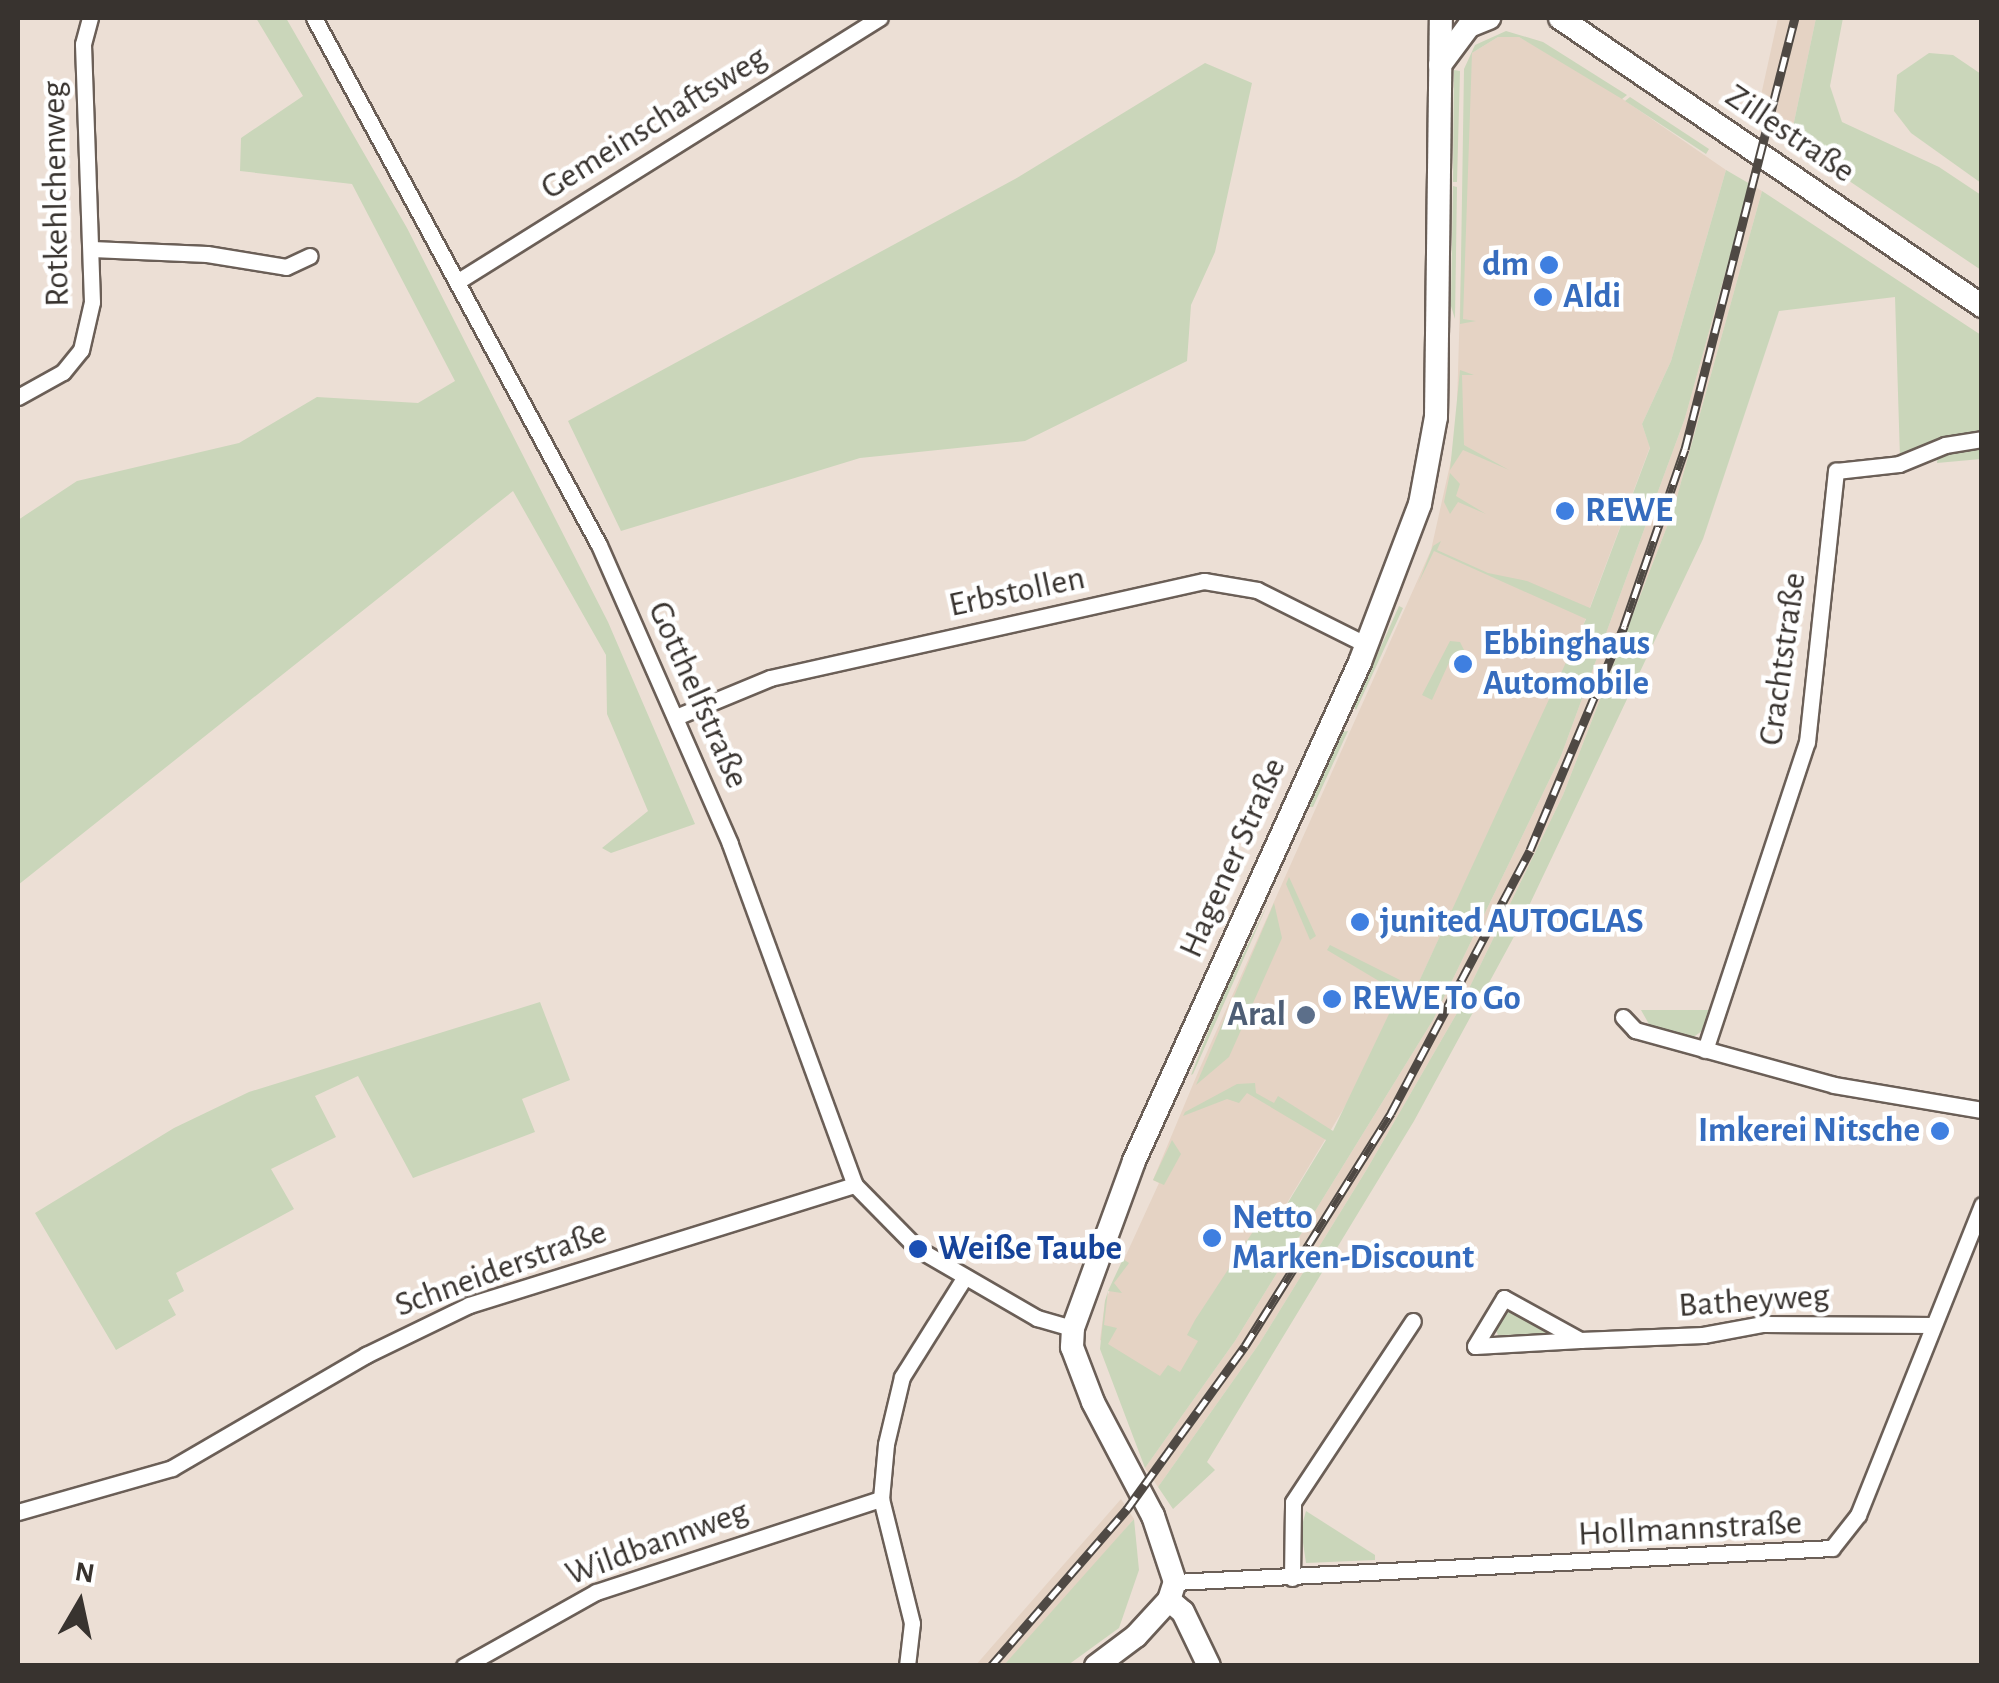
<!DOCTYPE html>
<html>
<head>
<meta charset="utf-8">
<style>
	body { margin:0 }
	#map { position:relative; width:1999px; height:1683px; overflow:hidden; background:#ecdfd5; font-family:"Alegreya Sans",sans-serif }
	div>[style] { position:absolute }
	.built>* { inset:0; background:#e5d3c4 }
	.green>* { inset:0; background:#cad6ba }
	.roads { filter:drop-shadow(2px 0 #6b5f57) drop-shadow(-2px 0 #6b5f57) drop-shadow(0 2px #6b5f57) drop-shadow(0 -2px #6b5f57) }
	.street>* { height:15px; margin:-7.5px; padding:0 7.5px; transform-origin:7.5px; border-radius:7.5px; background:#fff }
	.secondary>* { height:22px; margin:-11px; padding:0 11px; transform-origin:11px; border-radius:11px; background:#fff }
	.rail>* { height:9px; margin-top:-4.5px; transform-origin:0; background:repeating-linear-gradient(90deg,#fff 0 15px,#4f4944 0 30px); box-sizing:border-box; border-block:2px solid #4f4944 }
	.dots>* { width:28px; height:28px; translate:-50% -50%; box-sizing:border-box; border:5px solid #fff; border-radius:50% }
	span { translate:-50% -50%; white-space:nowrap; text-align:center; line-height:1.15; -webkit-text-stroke:9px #fff; paint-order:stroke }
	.street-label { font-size:35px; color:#38332f }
	.shop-label { font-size:35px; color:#366cbe; font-weight:700 }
	.right { translate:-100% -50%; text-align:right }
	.left { translate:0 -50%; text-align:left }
	.service-label { font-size:35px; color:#4e5e75; font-weight:700 }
	.transit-label { font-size:35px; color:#164399; font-weight:700 }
	.frame { position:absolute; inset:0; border:20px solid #38332f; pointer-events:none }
	.north { position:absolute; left:30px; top:1553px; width:100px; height:100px; -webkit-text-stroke:8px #fff; paint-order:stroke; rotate:9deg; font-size:28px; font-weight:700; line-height:40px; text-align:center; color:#38332f }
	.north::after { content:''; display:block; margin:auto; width:35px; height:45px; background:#38332f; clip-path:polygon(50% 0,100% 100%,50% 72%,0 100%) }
</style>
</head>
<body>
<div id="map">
	<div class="built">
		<div style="clip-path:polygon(1778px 18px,1816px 18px,1790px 141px,1756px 118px)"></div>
		<div style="clip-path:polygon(1498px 37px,1519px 37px,1595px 80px,1726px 170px,1671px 361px,1642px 424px,1650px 447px,1575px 647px,1416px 988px,1176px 1388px,1100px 1340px,1105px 1301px,1159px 1183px,1153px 1180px,1199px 1070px,1431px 550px,1456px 438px,1467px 71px,1472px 53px)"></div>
		<div style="clip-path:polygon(1750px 184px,1762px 191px,1673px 511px,1563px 795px,1457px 1013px,1367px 1169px,1259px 1344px,1158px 1487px,1145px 1468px,1235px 1341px,1433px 1020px,1561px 756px,1685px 418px)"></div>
		<div style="clip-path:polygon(1121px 1499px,1134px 1519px,1055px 1612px,1004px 1665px,975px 1666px)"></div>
	</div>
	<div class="green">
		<div style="clip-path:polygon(256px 18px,286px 18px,407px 228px,608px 622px,695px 824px,611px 853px,602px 848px,648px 811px,607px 714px,606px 655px,513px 491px,18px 885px,18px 520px,77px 481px,239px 443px,317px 397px,418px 403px,455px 381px,352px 184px,240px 171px,241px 138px,303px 96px)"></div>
		<div style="clip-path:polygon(1816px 18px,1843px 18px,1830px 86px,1842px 122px,1939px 167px,1981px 195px,1981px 270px,1790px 141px)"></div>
		<div style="clip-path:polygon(1506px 31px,1543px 42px,1627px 95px,1622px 99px,1519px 37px,1498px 37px,1472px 53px,1463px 319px,1476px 321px,1460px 324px,1464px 69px,1475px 45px)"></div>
		<div style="clip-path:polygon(1929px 53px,1953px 55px,1981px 74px,1981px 183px,1911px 133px,1894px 111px,1897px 75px)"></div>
		<div style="clip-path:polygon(1205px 63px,1252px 83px,1215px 252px,1191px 305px,1187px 361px,1025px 441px,860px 458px,621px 531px,568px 421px,1015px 179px)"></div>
		<div style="clip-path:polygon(1454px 70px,1460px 71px,1457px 182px,1453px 182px)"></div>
		<div style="clip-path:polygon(1630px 97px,1709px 149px,1706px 154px,1625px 101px)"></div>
		<div style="clip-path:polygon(1726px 170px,1750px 184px,1685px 418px,1561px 756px,1433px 1020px,1235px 1341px,1145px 1468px,1100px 1349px,1105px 1301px,1108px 1291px,1123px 1259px,1129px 1263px,1114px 1283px,1122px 1293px,1108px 1291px,1104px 1325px,1117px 1328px,1108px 1344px,1160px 1376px,1168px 1365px,1180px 1372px,1198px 1341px,1187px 1335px,1195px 1320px,1258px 1224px,1278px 1219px,1326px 1140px,1247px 1093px,1239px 1103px,1227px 1099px,1183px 1116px,1185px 1112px,1237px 1084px,1255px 1083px,1256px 1093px,1274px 1103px,1278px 1096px,1333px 1131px,1399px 993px,1327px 950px,1330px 945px,1416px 988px,1586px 619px,1434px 551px,1418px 584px,1433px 546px,1441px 541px,1437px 550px,1488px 573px,1527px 581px,1590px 608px,1650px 448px,1642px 424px,1671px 361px)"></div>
		<div style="clip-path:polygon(1453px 186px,1457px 187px,1455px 319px,1451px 306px)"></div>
		<div style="clip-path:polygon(1762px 191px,1981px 335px,1981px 434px,1900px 458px,1895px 297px,1779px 311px,1703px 539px,1516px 933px,1414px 1121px,1207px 1462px,1215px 1470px,1173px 1509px,1158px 1487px,1259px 1344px,1367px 1169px,1457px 1013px,1563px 795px,1673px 511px)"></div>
		<div style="clip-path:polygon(1460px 370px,1474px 375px,1462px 375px,1464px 445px,1509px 470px,1463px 450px,1450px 470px)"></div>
		<div style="clip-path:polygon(1981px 444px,1981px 459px,1937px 463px,1938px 454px)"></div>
		<div style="clip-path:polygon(1450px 473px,1460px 484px,1456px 496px,1486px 514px,1458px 502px,1450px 514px,1444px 502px)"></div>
		<div style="clip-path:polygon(1399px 606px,1403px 608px,1356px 710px,1354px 707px)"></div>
		<div style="clip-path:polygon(1450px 641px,1460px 642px,1465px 652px,1462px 660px,1452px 656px,1432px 700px,1422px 695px)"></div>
		<div style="clip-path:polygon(1348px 731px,1313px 807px,1308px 807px,1342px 732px)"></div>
		<div style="clip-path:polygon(1289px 877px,1316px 936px,1310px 940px,1286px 884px)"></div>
		<div style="clip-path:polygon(1269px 901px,1193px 1074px,1191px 1075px,1219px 1004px)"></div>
		<div style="clip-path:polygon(1274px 903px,1282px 938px,1229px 1057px,1196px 1085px)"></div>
		<div style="clip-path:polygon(540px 1002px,570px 1080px,522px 1099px,535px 1132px,413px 1178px,358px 1076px,315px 1096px,336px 1137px,271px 1169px,294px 1209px,176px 1273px,184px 1291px,168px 1300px,176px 1315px,116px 1350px,35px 1213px,174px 1128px,249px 1092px)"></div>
		<div style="clip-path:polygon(1641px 1010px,1710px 1010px,1702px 1031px,1692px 1038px,1650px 1026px)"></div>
		<div style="clip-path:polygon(1172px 1140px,1181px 1154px,1164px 1185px,1153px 1180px)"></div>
		<div style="clip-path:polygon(1508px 1307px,1549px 1329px,1548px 1334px,1498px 1335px,1494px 1327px)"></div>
		<div style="clip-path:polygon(1306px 1511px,1375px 1555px,1375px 1560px,1306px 1563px,1301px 1529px)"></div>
		<div style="clip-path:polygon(1134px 1519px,1139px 1570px,1119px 1628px,1068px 1665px,1004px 1665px)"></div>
	</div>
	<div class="roads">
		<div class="street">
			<div style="left:314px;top:18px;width:599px;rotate:61.6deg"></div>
			<div style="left:599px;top:545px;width:326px;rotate:66.3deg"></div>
			<div style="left:730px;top:844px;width:363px;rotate:69.9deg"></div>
			<div style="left:855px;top:1185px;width:90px;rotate:45.5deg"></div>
			<div style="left:918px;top:1249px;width:138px;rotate:30.1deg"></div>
			<div style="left:1037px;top:1318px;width:37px;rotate:16deg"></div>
			<div style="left:92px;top:249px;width:115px;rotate:2.5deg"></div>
			<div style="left:207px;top:254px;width:80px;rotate:9.3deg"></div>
			<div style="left:286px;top:267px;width:26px;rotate:-25deg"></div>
			<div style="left:460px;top:280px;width:495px;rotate:-32deg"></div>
			<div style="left:18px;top:397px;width:51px;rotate:-29.1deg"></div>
			<div style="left:63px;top:372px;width:28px;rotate:-51deg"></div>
			<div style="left:81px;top:350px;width:49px;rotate:-77.1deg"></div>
			<div style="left:92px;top:302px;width:258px;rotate:-92deg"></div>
			<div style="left:83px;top:44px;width:27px;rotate:-75deg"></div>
			<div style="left:676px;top:717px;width:102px;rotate:-22.5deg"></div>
			<div style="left:770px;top:678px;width:445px;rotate:-12.6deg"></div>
			<div style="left:1204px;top:581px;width:54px;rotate:9.6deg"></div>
			<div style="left:1257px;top:590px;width:123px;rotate:26.6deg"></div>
			<div style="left:1623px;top:1017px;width:18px;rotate:47deg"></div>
			<div style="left:1635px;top:1030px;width:206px;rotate:15.4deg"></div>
			<div style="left:1834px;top:1085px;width:150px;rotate:9.6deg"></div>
			<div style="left:1705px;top:1050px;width:324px;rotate:-71.7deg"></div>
			<div style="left:1807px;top:742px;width:273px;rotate:-83.9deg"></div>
			<div style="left:1836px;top:471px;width:63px;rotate:-6.3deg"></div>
			<div style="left:1899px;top:464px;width:50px;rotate:-22.4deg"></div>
			<div style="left:1945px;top:445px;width:37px;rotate:-9deg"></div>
			<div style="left:1580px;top:1340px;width:105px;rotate:176.7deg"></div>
			<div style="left:1475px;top:1346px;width:56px;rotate:-58.9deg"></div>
			<div style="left:1504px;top:1298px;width:87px;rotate:28.9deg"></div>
			<div style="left:1580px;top:1340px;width:123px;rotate:-2.3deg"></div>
			<div style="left:1703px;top:1335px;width:61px;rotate:-10.4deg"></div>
			<div style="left:1763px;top:1324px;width:170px;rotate:0.3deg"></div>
			<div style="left:18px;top:1512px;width:160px;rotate:-15.9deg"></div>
			<div style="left:172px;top:1468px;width:225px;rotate:-30.2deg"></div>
			<div style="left:366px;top:1355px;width:114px;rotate:-25.9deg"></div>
			<div style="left:469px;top:1305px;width:404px;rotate:-17.3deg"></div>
			<div style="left:1292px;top:1578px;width:76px;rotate:-89.2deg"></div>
			<div style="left:1293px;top:1502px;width:217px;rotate:-56.5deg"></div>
			<div style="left:1175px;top:1582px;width:658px;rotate:-2.96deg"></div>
			<div style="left:1832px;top:1548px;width:42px;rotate:-51.8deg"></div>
			<div style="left:1858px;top:1515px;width:334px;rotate:-68.2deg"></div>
			<div style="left:464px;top:1666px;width:151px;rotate:-29.3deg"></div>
			<div style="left:596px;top:1592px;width:300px;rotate:-18.1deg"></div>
			<div style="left:907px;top:1666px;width:43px;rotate:-83.4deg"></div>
			<div style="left:912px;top:1623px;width:128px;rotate:-104deg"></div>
			<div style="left:881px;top:1499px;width:55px;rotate:-84.8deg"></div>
			<div style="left:886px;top:1444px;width:69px;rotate:-76.6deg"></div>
			<div style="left:902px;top:1377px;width:117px;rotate:-57.9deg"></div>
		</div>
		<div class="secondary">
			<div style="left:1560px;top:18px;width:511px;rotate:34.31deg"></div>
			<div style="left:1440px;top:65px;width:49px;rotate:-53.4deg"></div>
			<div style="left:1469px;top:26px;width:22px;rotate:-22deg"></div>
			<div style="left:1169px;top:1600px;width:18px;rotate:41deg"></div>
			<div style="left:1183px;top:1612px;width:60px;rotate:64.3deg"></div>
			<div style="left:1096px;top:1666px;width:50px;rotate:-36.9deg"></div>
			<div style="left:1136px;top:1636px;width:49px;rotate:-47.5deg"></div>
			<div style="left:1169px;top:1600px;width:19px;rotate:-72deg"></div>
			<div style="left:1175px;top:1582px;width:70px;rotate:-108.4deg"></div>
			<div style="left:1153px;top:1516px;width:129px;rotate:-117.8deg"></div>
			<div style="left:1093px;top:1402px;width:59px;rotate:-110.9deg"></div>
			<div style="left:1072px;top:1347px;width:19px;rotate:-87deg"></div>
			<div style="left:1073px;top:1328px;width:178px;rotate:-69.9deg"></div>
			<div style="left:1134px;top:1161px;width:548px;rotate:-65.63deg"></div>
			<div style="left:1360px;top:662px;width:169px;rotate:-69.2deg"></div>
			<div style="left:1420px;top:504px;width:88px;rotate:-79.6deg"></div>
			<div style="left:1436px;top:417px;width:399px;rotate:-89.3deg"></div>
		</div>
	</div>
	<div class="rail">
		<div style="left:991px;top:1666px;width:208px;rotate:-49.1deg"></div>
		<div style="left:1127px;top:1509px;width:201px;rotate:-54.1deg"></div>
		<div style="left:1245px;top:1346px;width:275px;rotate:-57.9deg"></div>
		<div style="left:1391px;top:1113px;width:297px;rotate:-62.1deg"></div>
		<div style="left:1530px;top:850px;width:243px;rotate:-67.2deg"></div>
		<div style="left:1624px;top:626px;width:187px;rotate:-71deg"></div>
		<div style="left:1685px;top:449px;width:445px;rotate:-75.7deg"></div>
	</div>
	<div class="dots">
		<div style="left:1549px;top:265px;background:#3f7fe0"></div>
		<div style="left:1543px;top:297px;background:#3f7fe0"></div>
		<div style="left:1565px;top:511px;background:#3f7fe0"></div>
		<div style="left:1463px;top:664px;background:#3f7fe0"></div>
		<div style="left:1360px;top:922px;background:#3f7fe0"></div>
		<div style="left:1332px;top:999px;background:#3f7fe0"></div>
		<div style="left:1306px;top:1015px;background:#5c6f8a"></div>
		<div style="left:1940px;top:1131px;background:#3f7fe0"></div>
		<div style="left:1212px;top:1238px;background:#3f7fe0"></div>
		<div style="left:918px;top:1249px;background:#1a4fb4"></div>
	</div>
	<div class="street-label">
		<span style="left:654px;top:123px;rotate:-32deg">Gemeinschaftsweg</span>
		<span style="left:1790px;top:134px;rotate:34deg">Zillestraße</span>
		<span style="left:56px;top:194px;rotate:-91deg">Rotkehlchenweg</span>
		<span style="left:1017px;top:592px;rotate:-12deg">Erbstollen</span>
		<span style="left:1783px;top:659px;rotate:-82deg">Crachtstraße</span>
		<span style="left:698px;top:695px;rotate:66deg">Gotthelfstraße</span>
		<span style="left:1233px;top:858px;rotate:-66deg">Hagener Straße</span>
		<span style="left:501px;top:1269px;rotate:-20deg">Schneiderstraße</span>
		<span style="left:1754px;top:1301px;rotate:-4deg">Batheyweg</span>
		<span style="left:1690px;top:1529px;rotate:-3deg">Hollmannstraße</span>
		<span style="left:657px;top:1543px;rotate:-20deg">Wildbannweg</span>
	</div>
	<div class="shop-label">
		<span class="right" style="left:1529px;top:265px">dm</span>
		<span class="left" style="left:1563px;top:297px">Aldi</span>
		<span class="left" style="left:1585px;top:511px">REWE</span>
		<span class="left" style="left:1483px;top:664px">Ebbinghaus<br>Automobile</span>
		<span class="left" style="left:1380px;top:922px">junited AUTOGLAS</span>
		<span class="left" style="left:1352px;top:999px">REWE To Go</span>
		<span class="right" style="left:1920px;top:1131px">Imkerei Nitsche</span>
		<span class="left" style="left:1232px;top:1238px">Netto<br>Marken-Discount</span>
	</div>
	<div class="service-label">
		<span class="right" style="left:1286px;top:1015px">Aral</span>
	</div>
	<div class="transit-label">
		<span class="left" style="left:938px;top:1249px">Weiße Taube</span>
	</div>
	<div class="frame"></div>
	<div class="north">N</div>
</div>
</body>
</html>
